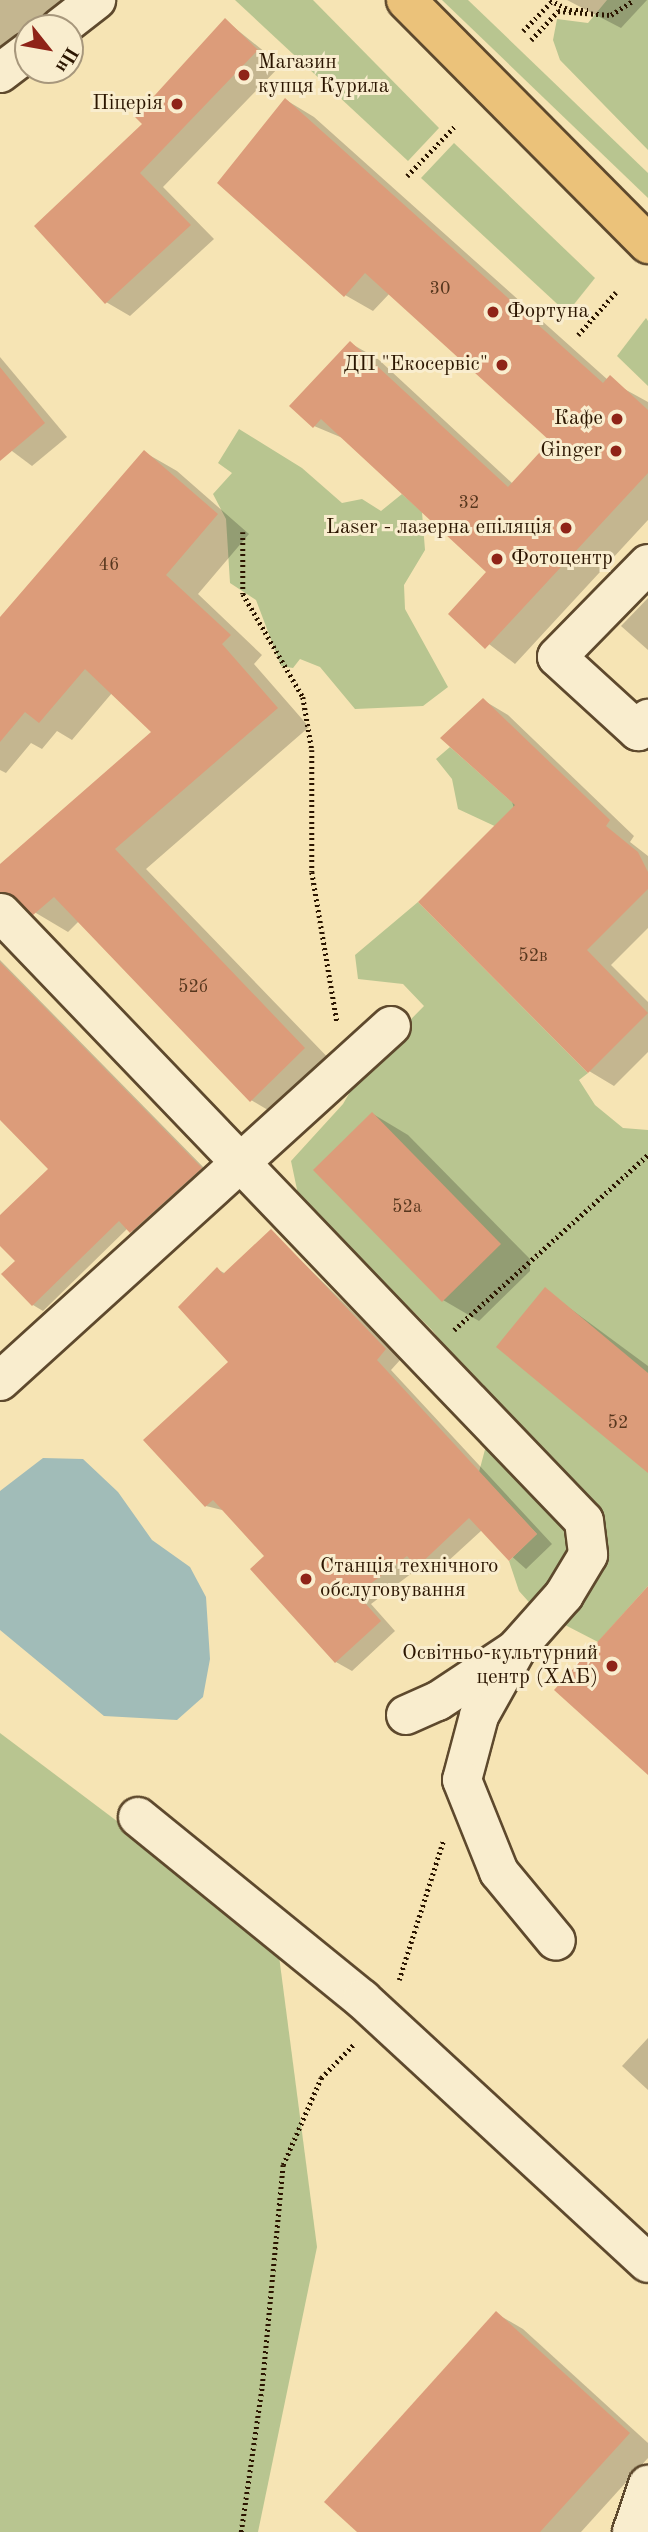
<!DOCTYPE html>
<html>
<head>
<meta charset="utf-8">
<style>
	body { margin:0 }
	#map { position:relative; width:648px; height:2532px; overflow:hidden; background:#f6e4b4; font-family:"Old Standard TT",serif }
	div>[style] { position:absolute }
	.green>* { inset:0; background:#b8c590 }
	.water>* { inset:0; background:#a1bcb8 }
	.shadow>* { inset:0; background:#0003 }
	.building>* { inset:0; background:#dc9c7a }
	.path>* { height:4.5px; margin-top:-2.25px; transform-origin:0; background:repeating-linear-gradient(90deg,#2b1500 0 2px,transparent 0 5.5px) }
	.roads { filter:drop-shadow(2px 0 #5e492d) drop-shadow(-2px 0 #5e492d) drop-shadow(0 2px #5e492d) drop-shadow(0 -2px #5e492d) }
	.minor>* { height:38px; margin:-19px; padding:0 19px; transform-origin:19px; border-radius:19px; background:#f9edce }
	.major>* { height:38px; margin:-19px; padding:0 19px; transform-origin:19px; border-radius:19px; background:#ebc27a }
	.dots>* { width:19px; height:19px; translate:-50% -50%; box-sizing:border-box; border:4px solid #f9edce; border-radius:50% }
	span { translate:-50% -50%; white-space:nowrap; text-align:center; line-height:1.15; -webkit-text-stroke:6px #f9edce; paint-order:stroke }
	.number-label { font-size:18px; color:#57371e }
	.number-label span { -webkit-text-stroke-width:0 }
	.poi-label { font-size:21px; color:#2b1500 }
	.left { translate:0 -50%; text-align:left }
	.right { translate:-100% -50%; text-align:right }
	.north { position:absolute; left:14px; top:14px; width:70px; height:70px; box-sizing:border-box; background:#f9edce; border:2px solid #a7977c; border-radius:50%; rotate:121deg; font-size:19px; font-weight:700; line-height:28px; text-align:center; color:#2b1500 }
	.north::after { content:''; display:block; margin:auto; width:24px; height:32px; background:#8f2418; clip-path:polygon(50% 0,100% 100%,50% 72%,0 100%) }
</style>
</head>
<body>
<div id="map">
	<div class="green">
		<div style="clip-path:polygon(235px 0,313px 0,439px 128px,408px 161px)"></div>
		<div style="clip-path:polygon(442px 0,468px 0,648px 173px,648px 198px)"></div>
		<div style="clip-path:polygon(607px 0,648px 0,648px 150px,560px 60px,553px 40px,557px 19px,588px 23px)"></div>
		<div style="clip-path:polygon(454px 143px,595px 278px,567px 313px,421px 178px)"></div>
		<div style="clip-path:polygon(646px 318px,648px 321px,648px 386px,617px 356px)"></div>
		<div style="clip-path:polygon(239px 429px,302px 468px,342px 503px,362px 499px,381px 511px,402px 494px,422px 512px,425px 550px,404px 585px,405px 609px,448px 687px,423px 706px,355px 709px,320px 667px,300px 659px,293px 668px,281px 666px,256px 600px,230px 583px,226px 519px,213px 494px,232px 473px,218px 463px)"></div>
		<div style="clip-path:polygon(450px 747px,520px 809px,501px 829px,458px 809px,452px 779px,436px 759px)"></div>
		<div style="clip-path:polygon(418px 902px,588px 1073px,579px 1080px,595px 1105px,623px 1128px,648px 1130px,648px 1586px,598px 1642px,536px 1610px,519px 1591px,509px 1561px,537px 1534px,479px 1472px,495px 1412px,432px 1330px,299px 1199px,291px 1161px,343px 1104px,365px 1066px,424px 1006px,403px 984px,358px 979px,355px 955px)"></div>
		<div style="clip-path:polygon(0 1733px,150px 1846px,279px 1956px,317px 2247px,258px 2532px,0 2532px)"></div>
	</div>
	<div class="water">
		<div style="clip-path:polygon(43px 1458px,83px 1459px,118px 1492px,152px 1540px,190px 1567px,206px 1597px,210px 1659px,203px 1697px,177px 1720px,104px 1716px,0 1630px,0 1491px)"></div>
	</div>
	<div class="shadow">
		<div style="clip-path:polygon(0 0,76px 0,39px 28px,28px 28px,28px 36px,0 57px)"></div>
		<div style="clip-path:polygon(567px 0,647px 0,621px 28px)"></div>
		<div style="clip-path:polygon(225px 20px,281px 65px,163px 187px,214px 239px,130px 316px,106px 302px,145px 124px)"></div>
		<div style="clip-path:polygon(286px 100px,314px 117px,608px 380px,648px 402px,648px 520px,515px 664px,450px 614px,488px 572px,345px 439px,314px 426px,350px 343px,378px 359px,513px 484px,553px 441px,390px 293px,373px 311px,345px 295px)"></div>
		<div style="clip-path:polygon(0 357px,67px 437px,32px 466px,0 442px)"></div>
		<div style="clip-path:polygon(144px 452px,177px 471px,249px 534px,198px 594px,262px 655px,254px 664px,309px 727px,146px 869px,337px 1067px,283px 1119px,251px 1100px,79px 921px,68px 932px,36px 913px,0 873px,153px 732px,112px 693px,72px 740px,57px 731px,42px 749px,31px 743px,6px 773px,0 770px,0 619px)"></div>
		<div style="clip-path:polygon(648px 598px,648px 650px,621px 626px)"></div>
		<div style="clip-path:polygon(483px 700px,508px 715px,634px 836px,630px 842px,648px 856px,648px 928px,611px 965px,648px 1002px,648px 1052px,614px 1086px,589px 1071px)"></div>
		<div style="clip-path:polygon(0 960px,211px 1175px,142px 1238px,128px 1228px,43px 1311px,33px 1305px,17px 1261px,0 1243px,0 1218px,50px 1169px,0 1118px)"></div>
		<div style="clip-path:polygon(373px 1114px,408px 1135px,530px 1259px,530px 1271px,479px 1321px,443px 1300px)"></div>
		<div style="clip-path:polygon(271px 1231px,401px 1359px,391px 1370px,552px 1544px,526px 1569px,482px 1530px,434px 1574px,420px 1567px,371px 1604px,395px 1631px,352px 1671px,336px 1662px,267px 1556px,226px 1511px,206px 1506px,230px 1362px,217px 1269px,226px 1274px)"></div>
		<div style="clip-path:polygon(545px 1290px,648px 1366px,648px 1471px)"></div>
		<div style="clip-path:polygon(648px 2038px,648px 2090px,622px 2066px)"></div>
		<div style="clip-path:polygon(497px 2314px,523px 2329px,648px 2443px,648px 2458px,581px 2532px,360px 2532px)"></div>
	</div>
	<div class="building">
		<div style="clip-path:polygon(225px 18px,258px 50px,140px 173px,191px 225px,105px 304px,34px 226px,142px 124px,135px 117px)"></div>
		<div style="clip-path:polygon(285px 98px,603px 383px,610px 375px,648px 410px,648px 473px,485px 649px,448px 614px,486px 572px,321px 419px,313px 428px,289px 406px,350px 341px,508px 487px,550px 441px,365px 273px,344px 297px,217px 183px)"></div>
		<div style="clip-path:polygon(0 367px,45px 423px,0 461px)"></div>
		<div style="clip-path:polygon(144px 450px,218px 514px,166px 575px,231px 635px,222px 644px,278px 708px,115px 849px,305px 1048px,250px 1102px,54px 897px,33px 915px,0 892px,0 864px,151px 732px,85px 669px,39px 723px,25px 712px,0 742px,0 617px)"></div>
		<div style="clip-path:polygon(483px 698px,610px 820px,606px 826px,638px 852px,648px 872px,648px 889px,587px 950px,648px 1013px,588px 1073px,418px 902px,515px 805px,440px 738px)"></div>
		<div style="clip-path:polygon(0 962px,202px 1168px,130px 1233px,119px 1221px,32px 1306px,1px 1274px,15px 1261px,0 1246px,0 1215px,48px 1169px,0 1120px)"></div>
		<div style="clip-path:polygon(372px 1112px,501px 1244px,442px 1302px,313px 1170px)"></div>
		<div style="clip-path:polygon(271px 1229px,386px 1349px,377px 1360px,537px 1534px,509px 1561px,469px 1518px,417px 1567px,407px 1556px,357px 1594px,381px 1621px,335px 1663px,250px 1569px,264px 1556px,213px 1500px,205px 1507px,143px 1440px,228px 1362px,178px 1307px,217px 1267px,223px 1274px)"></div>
		<div style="clip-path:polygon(545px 1287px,648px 1373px,648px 1473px,496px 1347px)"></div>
		<div style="clip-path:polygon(648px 1586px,648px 1775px,554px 1690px)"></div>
		<div style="clip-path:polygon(496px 2311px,630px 2433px,540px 2532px,357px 2532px,324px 2502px)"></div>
	</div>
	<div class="path">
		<div style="left:550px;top:0;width:22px;rotate:27deg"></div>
		<div style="left:570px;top:10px;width:18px"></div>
		<div style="left:523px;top:31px;width:40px;rotate:-46deg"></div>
		<div style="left:531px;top:40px;width:40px;rotate:-47deg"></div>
		<div style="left:558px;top:11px;width:53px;rotate:4.3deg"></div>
		<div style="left:611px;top:15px;width:27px;rotate:-33deg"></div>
		<div style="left:407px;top:176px;width:69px;rotate:-46.2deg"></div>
		<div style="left:578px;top:335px;width:57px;rotate:-48.5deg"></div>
		<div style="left:243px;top:532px;width:62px;rotate:90deg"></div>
		<div style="left:243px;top:594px;width:119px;rotate:59.8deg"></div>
		<div style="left:303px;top:697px;width:54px;rotate:80.4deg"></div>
		<div style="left:312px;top:750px;width:122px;rotate:90deg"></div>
		<div style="left:312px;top:872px;width:152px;rotate:80.5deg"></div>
		<div style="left:454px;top:1330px;width:261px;rotate:-42.1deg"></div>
		<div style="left:399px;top:1980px;width:146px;rotate:-72.4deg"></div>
		<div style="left:241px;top:2532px;width:148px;rotate:-81.8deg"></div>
		<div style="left:262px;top:2386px;width:222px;rotate:-84.6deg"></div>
		<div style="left:283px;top:2165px;width:95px;rotate:-66.4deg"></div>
		<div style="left:321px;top:2078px;width:46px;rotate:-45.9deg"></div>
	</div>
	<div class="roads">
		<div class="minor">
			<div style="left:60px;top:28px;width:46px;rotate:-37.9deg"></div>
			<div style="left:0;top:73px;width:35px;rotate:-37deg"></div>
			<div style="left:648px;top:564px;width:130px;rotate:134.4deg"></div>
			<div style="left:557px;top:657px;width:110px;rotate:42.4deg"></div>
			<div style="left:638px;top:731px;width:16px;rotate:-50deg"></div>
			<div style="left:1px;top:913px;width:842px;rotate:46.2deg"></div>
			<div style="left:584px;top:1521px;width:34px;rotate:83deg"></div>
			<div style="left:588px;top:1555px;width:47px;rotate:121deg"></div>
			<div style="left:564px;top:1595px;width:71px;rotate:131.6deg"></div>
			<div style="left:517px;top:1648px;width:78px;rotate:119.2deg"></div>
			<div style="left:479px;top:1716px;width:66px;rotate:104.9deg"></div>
			<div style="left:462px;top:1780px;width:99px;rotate:68.1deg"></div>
			<div style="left:499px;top:1872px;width:89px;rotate:50.4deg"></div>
			<div style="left:0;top:1381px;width:528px;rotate:-42.24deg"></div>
			<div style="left:406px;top:1715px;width:35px;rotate:-24deg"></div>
			<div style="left:438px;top:1701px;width:89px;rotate:-33.5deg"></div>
			<div style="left:138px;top:1817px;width:289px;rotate:39.1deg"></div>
			<div style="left:362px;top:1999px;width:389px;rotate:42.7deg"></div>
			<div style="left:632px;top:2532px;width:50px;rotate:-71.2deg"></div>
		</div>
		<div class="major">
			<div style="left:406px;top:0;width:344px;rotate:45.2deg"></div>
		</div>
	</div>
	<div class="dots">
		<div style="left:244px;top:75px;background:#8f2418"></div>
		<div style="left:177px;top:104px;background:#8f2418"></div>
		<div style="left:493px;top:312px;background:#8f2418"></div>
		<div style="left:502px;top:365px;background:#8f2418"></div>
		<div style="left:617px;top:419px;background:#8f2418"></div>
		<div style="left:616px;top:451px;background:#8f2418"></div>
		<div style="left:566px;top:528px;background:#8f2418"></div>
		<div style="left:497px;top:559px;background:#8f2418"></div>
		<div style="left:306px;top:1579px;background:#8f2418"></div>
		<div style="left:612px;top:1666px;background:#8f2418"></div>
	</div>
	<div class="number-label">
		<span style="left:440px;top:289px">30</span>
		<span style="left:469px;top:503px">32</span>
		<span style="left:109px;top:565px">46</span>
		<span style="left:533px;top:956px">52в</span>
		<span style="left:193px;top:987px">52б</span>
		<span style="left:407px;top:1207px">52а</span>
		<span style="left:618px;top:1423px">52</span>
	</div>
	<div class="poi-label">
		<span class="left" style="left:258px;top:75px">Магазин<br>купця Курила</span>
		<span class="right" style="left:163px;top:104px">Піцерія</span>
		<span class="left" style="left:507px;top:312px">Фортуна</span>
		<span class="right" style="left:488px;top:365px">ДП "Екосервіс"</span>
		<span class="right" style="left:603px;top:419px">Кафе</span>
		<span class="right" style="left:602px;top:451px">Ginger</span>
		<span class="right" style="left:552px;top:528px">Laser - лазерна епіляція</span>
		<span class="left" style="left:511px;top:559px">Фотоцентр</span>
		<span class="left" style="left:320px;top:1579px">Cтанція технічного<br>обслуговування</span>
		<span class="right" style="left:598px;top:1666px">Освітньо-культурний<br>центр (ХАБ)</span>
	</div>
	<div class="north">Пн</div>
</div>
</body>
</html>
